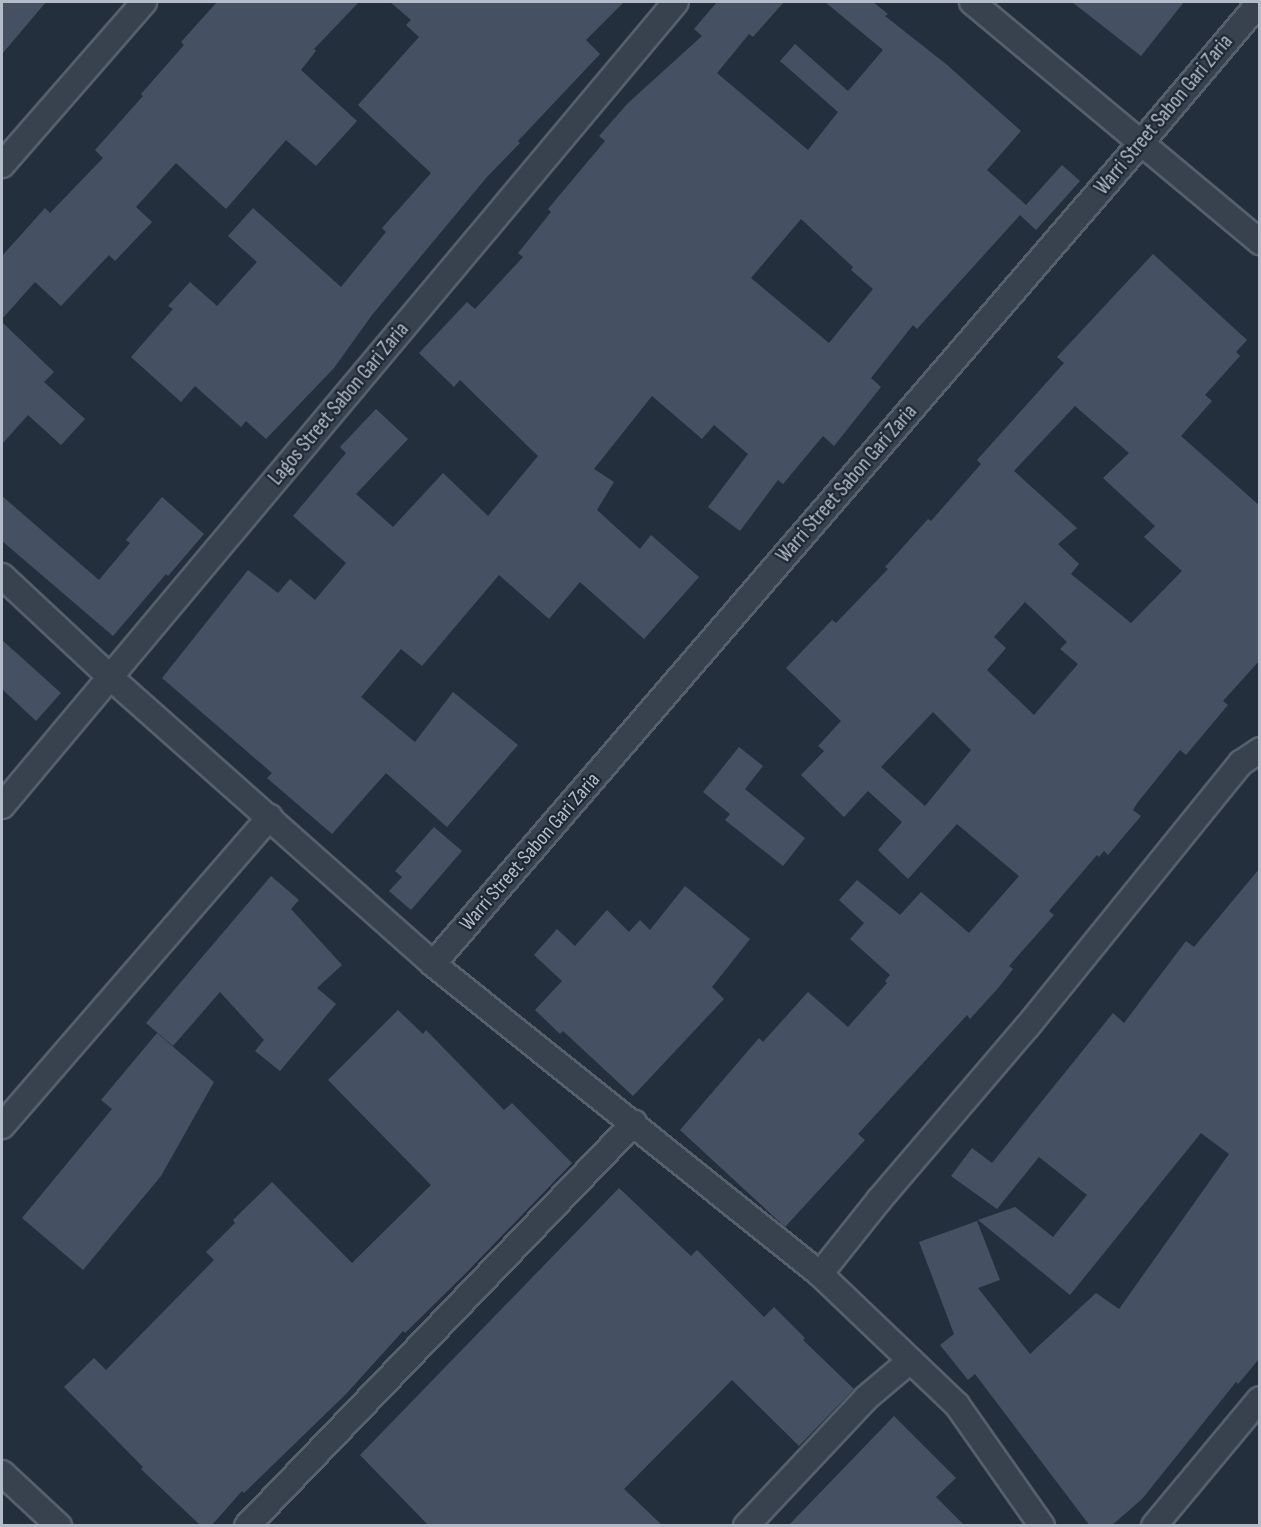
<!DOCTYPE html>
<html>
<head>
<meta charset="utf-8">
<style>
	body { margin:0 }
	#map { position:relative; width:1261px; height:1527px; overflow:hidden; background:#242f3e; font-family:"Sofia Sans Condensed",sans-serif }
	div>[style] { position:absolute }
	.building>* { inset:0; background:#455162 }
	.roads { filter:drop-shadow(2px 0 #565f6c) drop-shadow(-2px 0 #565f6c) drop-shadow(0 2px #565f6c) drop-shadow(0 -2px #565f6c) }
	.minor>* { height:24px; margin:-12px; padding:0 12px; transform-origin:12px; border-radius:12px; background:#38414e }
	span { translate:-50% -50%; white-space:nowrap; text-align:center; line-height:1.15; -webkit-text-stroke:4.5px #1d2633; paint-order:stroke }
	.street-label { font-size:21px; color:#b4bcc9 }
	.frame { position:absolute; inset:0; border:3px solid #b4bcc9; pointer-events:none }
</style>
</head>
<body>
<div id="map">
	<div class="building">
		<div style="clip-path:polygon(2px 2px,46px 2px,2px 54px)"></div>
		<div style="clip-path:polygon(217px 2px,359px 2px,314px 49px,316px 51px,301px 70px,357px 121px,316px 166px,286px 140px,226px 209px,176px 163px,136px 207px,152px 222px,115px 261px,109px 255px,61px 306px,35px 282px,2px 319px,2px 256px,45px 208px,50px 213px,103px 158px,95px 150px,143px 96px,141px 94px,184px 45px,181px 42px)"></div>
		<div style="clip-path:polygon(390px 2px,624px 2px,586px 40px,600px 54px,518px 141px,520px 143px,487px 177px,372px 315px,334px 368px,266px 439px,246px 421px,241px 427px,195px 386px,181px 402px,131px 357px,173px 309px,168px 306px,190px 282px,217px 306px,257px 262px,228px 236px,253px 208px,341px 287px,386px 232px,382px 228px,431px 173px,358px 105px,419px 37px,406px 25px,411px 20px)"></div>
		<div style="clip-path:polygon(evenodd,717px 2px,784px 2px,753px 37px,749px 34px,717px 73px,808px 150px,838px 112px,780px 61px,795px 44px,848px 91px,883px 50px,825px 2px,873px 2px,888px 14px,885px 16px,946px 64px,1021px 131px,987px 170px,1026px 205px,1062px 165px,1080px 181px,1036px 230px,1020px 215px,917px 329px,913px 325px,871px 378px,881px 387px,834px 446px,823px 436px,783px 484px,778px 480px,740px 531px,708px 507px,748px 454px,714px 425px,702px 439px,652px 396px,594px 469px,614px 482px,597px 510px,640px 549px,651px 535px,699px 577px,644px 639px,580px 582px,549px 619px,499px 575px,422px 666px,401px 649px,361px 697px,415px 742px,453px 692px,518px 745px,447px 827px,386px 773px,332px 834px,267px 778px,272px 773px,162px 678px,248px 570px,278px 593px,290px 579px,315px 600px,346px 563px,293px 516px,346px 453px,340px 447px,376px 409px,408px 439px,356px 494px,393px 527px,443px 473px,488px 516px,538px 456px,460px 380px,454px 387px,419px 353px,467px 302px,475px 309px,523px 257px,518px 253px,551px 212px,548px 209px,605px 141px,599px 136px,628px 103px,702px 36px,694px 29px,717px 2px,801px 219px,853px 267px,851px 270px,873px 289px,829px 343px,751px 278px,801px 219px)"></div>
		<div style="clip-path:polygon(1072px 2px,1184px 2px,1141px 56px)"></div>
		<div style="clip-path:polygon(evenodd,1153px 254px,1247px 340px,1236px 352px,1240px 356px,1205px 395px,1212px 401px,1181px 436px,1260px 506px,1260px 660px,1223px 701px,1228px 705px,1186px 755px,1180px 750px,1138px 802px,1133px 810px,1141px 816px,1108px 855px,1104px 851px,1099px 857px,1097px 855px,1049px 911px,1054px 915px,1009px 966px,1013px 969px,999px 987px,970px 1019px,967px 1015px,858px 1134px,865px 1140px,785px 1227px,680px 1130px,759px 1038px,763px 1042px,808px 992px,848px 1027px,887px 983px,885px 981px,890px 975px,850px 939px,864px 923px,839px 900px,857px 880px,900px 915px,921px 892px,969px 933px,1019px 876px,957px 824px,908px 879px,878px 850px,902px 822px,868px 791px,844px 817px,801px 775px,824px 751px,818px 746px,841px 721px,786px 668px,832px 620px,836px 623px,888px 569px,885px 567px,928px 519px,931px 521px,981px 464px,977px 460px,1064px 363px,1057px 357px,1153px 254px,1075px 406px,1129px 453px,1103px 478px,1155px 526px,1144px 537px,1182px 571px,1131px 623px,1071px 574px,1079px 564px,1058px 544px,1077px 528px,1014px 471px,1075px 406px,1153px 254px,1025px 602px,1067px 642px,1060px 649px,1078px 664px,1034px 715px,987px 670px,1006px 648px,994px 637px,1025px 602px,1153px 254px,933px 712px,971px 750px,925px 806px,881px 767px,933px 712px)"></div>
		<div style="clip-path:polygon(2px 322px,54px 372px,44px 382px,85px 419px,61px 445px,28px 415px,2px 444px)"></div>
		<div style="clip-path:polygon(2px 496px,99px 580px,130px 543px,126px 540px,162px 497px,204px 534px,168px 576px,166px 574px,113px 636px,2px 541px)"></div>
		<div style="clip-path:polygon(2px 640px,61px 693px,36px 721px,2px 689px)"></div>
		<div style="clip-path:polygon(739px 747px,763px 766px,745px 789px,805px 838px,783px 866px,725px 820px,730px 814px,703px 792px)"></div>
		<div style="clip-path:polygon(434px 827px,462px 851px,411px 910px,389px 891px,402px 877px,395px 871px)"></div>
		<div style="clip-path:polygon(1260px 868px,1260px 1358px,1238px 1384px,1236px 1382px,1142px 1499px,1111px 1526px,1090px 1526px,975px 1374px,968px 1380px,940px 1345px,954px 1334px,919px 1242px,977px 1221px,1000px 1280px,978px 1288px,1030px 1354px,1096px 1293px,1119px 1309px,1229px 1154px,1201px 1133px,1070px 1295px,978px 1220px,1015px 1207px,1053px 1237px,1087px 1195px,1039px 1157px,997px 1209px,951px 1176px,972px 1148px,992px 1163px,1113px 1013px,1124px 1023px,1186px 941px,1194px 947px)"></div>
		<div style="clip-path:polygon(271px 876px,299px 900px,291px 909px,342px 965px,317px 988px,336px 1004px,280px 1071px,255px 1051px,264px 1040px,220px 992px,173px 1046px,146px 1023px)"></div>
		<div style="clip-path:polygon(685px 886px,750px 939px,712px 987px,724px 999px,633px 1096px,563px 1031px,560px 1034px,535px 1010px,562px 981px,534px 955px,557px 929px,575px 946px,607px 910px,629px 932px,640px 920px,650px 930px)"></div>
		<div style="clip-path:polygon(398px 1010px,423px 1034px,426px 1030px,504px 1110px,512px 1103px,572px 1163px,465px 1274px,405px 1333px,403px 1331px,346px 1394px,244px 1493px,242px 1491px,211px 1526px,201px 1526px,141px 1469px,143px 1467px,64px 1387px,94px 1358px,106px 1370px,214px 1260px,206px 1252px,235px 1223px,233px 1220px,272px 1182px,352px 1263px,431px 1185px,328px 1080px)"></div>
		<div style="clip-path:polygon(157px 1033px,214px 1082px,161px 1176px,83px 1270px,22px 1218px,112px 1109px,101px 1100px)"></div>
		<div style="clip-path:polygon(619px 1188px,691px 1256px,697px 1250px,764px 1317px,774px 1307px,805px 1338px,803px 1340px,854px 1389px,799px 1446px,732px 1380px,624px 1489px,663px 1526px,429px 1526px,360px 1455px)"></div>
		<div style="clip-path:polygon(894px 1416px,956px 1478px,936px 1497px,965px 1526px,788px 1526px)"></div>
	</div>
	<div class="roads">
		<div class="minor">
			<div style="left:972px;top:2px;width:375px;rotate:39.8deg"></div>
			<div style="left:2px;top:165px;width:216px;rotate:-48.9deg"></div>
			<div style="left:2px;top:576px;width:148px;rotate:43.1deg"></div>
			<div style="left:110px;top:677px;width:432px;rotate:41.6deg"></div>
			<div style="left:433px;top:964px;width:496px;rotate:38.7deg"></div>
			<div style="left:820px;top:1274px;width:190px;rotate:43.7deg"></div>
			<div style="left:957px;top:1405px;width:148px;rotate:54.9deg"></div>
			<div style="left:2px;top:806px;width:1049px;rotate:-50.03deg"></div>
			<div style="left:433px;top:964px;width:1084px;rotate:-49.23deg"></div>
			<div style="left:1141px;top:143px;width:185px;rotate:-49.8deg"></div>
			<div style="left:2px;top:1126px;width:409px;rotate:-49.1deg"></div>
			<div style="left:820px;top:1274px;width:95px;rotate:-51.4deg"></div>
			<div style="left:879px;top:1200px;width:228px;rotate:-49.5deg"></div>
			<div style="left:1027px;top:1027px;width:340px;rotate:-51deg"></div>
			<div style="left:1241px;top:763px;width:23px;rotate:-34deg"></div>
			<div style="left:2px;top:1473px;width:78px;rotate:42.9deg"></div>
			<div style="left:247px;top:1526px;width:559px;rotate:-46.16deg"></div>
			<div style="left:746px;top:1526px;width:175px;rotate:-46.8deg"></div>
			<div style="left:866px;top:1398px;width:57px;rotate:-40.1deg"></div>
			<div style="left:1154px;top:1526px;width:165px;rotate:-50.2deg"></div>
		</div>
	</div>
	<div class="street-label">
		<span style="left:1164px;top:115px;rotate:-50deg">Warri Street Sabon Gari Zaria</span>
		<span style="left:339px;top:404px;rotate:-50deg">Lagos Street Sabon Gari Zaria</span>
		<span style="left:847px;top:484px;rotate:-49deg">Warri Street Sabon Gari Zaria</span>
		<span style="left:530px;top:852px;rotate:-49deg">Warri Street Sabon Gari Zaria</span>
	</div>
	<div class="frame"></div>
</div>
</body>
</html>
